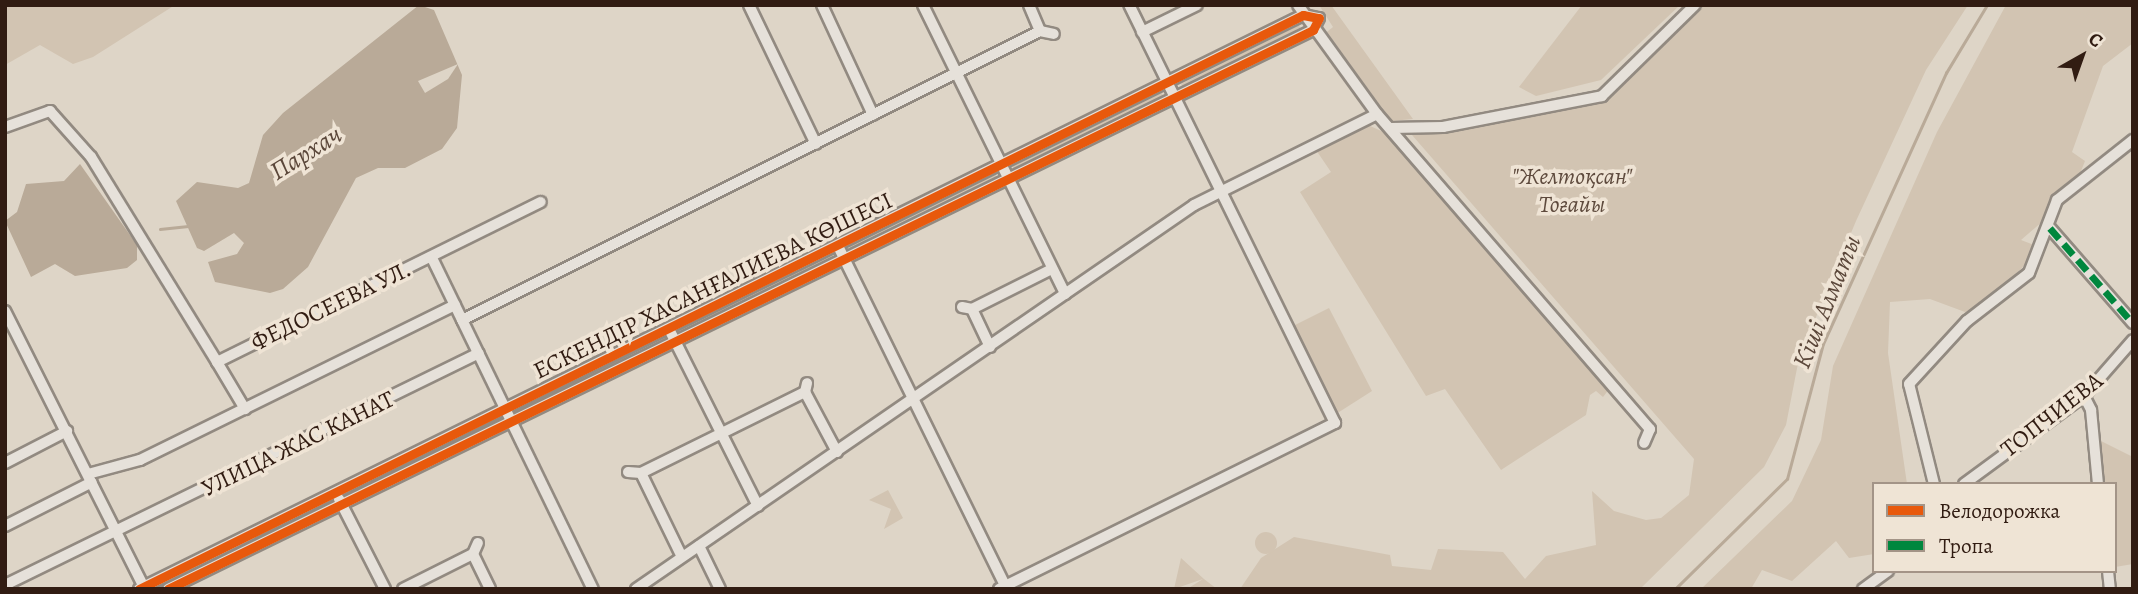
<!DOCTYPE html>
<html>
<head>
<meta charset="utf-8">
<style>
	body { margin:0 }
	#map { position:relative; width:2138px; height:594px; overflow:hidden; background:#ded5c7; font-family:Alegreya,serif }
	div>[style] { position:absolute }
	.green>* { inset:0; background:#d2c4b2 }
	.round { border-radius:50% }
	.water>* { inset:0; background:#b9aa98 }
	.pier>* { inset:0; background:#ded5c7 }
	.stream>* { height:2.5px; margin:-1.25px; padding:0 1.25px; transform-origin:1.25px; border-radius:1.25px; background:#b9aa98 }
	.roads { filter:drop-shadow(2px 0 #928a81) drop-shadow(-2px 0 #928a81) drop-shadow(0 2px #928a81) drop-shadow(0 -2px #928a81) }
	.minor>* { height:10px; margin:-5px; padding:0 5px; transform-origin:5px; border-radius:5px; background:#e6e1da }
	.quiet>* { height:7px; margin-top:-3.5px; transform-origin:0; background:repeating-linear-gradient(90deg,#00873e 0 14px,transparent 0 21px) }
	.cycleway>* { height:9px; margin:-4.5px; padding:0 4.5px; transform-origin:4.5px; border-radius:4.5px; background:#e8590c }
	span { translate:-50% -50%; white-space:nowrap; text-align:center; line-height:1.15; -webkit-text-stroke:7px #efe4d5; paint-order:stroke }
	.park-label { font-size:24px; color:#5e4a3d; font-style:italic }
	.street-label { font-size:24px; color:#311c12 }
	.water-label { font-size:26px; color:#5b473a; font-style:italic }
	.frame { position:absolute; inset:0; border:7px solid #311c12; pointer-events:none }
	.legend { position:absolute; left:1872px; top:482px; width:245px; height:91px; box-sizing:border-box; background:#efe4d5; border:2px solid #a39487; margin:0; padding:9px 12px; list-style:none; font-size:21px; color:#311c12 }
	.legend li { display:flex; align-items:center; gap:14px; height:35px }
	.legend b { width:35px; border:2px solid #a39487 }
	.north { position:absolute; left:2047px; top:21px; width:70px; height:70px; -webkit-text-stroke:5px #efe4d5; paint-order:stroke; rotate:40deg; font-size:19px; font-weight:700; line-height:28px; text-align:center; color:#311c12 }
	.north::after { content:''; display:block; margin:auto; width:24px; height:32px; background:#311c12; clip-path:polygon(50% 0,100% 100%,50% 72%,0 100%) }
</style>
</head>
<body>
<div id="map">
	<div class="green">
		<div style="clip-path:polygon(175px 5px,93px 57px,73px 64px,40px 45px,5px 65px,5px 6px)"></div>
		<div style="clip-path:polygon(1319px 5px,1331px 5px,1413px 119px,1391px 121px,1323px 35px,1333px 27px)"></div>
		<div style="clip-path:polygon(1582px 5px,1680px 5px,1601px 80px,1536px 96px,1519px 87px)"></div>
		<div style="clip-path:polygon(1699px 5px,1968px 5px,1926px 70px,1856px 221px,1799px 358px,1786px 425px,1764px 467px,1640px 589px,1240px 589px,1261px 558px,1294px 537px,1390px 555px,1392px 566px,1431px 570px,1438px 549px,1503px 552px,1525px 579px,1546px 556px,1596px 545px,1592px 491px,1614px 511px,1646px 520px,1661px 518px,1689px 495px,1694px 459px,1412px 135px,1602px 99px)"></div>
		<div style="clip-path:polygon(2006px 5px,2133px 5px,2133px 43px,2103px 66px,2072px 152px,2085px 161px,2079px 176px,2057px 191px,2042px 222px,2021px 240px,2037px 246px,2034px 255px,1986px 306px,1965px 312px,1930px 299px,1890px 302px,1888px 353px,1907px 484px,1874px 484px,1874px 554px,1849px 558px,1836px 541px,1792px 581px,1762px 570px,1751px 589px,1701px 589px,1792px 501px,1821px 440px,1833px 366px,1937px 132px)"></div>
		<div style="clip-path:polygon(1299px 25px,1302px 32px,1184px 89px,1181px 84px)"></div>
		<div style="clip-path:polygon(1162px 93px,1164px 99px,1015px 171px,1012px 166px)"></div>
		<div style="clip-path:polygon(1368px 125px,1390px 135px,1610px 388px,1603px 397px,1596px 391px,1590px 395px,1586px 415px,1501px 470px,1445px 389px,1426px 396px,1300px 192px,1331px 172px,1316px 150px)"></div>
		<div style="clip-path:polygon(995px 174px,998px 180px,852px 251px,849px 246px)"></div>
		<div style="clip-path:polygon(832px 254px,835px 261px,684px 336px,680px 329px)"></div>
		<div style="clip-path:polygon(1329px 308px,1372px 391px,1336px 414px,1293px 326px)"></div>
		<div style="clip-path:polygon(2097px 439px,2133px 457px,2133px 564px,2115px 567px,2115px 484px,2103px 484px)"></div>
		<div style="clip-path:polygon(888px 490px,903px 518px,884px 529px,891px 509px,869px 500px)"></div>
		<div class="round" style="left:1255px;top:532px;width:22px;height:22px"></div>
		<div style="clip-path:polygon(1181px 558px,1204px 579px,1217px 589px,1187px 589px,1203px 579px,1174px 589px)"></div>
	</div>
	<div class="water">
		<div style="clip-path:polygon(419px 5px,434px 10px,462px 75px,457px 128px,442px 149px,405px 168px,378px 168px,356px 178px,308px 267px,283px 289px,270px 293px,215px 282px,208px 262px,237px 254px,244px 243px,234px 233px,204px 251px,197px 248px,176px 201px,197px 182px,238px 188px,249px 183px,263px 135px,283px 113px)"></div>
		<div style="clip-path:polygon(80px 164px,137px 245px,137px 260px,127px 268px,75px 276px,55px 264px,31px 277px,5px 221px,17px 212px,26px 184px,64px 181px)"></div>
	</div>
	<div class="pier">
		<div style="clip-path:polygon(458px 64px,448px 79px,425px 93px,418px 81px)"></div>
	</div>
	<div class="stream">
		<div style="left:160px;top:229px;width:28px;rotate:-6deg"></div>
		<div style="left:1675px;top:589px;width:157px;rotate:-44.5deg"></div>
		<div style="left:1787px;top:479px;width:140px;rotate:-75.1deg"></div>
		<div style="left:1823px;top:344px;width:298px;rotate:-65.6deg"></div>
		<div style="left:1946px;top:73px;width:79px;rotate:-58.9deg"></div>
	</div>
	<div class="roads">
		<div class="minor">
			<div style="left:749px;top:5px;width:154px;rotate:64.3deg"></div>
			<div style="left:822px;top:5px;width:121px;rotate:65.1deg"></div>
			<div style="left:923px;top:5px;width:322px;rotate:63.8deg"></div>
			<div style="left:1029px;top:5px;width:28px;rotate:67deg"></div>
			<div style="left:1298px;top:5px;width:135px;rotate:54.1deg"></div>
			<div style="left:1377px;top:114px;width:417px;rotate:49.1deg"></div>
			<div style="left:1650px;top:429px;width:15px;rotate:113deg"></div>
			<div style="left:1040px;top:31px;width:14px;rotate:12deg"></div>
			<div style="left:1142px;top:32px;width:61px;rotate:-26.1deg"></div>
			<div style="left:5px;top:127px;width:48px;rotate:-19.6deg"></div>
			<div style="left:50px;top:111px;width:62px;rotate:48.3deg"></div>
			<div style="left:91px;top:157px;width:241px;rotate:58.4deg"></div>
			<div style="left:217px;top:362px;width:361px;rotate:-26.3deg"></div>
			<div style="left:1391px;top:128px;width:52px;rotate:-1.1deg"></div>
			<div style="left:1443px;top:127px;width:162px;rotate:-11deg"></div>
			<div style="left:1602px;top:96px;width:130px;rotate:-44.4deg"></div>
			<div style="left:2050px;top:228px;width:126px;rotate:48.9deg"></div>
			<div style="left:838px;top:246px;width:379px;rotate:63.8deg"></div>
			<div style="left:432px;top:258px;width:368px;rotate:64.1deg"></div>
			<div style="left:962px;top:307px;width:10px;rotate:11deg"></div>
			<div style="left:972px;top:309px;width:89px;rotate:-26.6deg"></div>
			<div style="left:972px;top:309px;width:42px;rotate:64.7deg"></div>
			<div style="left:5px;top:311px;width:311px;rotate:63.3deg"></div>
			<div style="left:462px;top:320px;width:646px;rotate:-26.57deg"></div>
			<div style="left:669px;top:329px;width:198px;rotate:63.3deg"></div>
			<div style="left:217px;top:362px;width:55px;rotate:59.2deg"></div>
			<div style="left:805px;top:392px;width:68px;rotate:61.9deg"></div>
			<div style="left:2084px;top:396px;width:16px;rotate:63deg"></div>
			<div style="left:2091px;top:410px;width:74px;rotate:84.6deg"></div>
			<div style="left:5px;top:463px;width:70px;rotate:-27.3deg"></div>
			<div style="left:628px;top:472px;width:13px;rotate:4deg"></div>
			<div style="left:641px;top:473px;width:90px;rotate:-26.3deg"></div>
			<div style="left:722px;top:433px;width:93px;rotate:-26.3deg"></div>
			<div style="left:805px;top:392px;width:9px;rotate:-77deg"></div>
			<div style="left:641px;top:473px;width:93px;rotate:64deg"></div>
			<div style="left:88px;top:474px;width:54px;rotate:-15.1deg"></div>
			<div style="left:140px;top:460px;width:351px;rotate:-26.2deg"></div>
			<div style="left:1934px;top:484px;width:103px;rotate:-104deg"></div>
			<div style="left:1909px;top:384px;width:86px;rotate:-47.4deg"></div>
			<div style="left:1967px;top:321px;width:78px;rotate:-37.7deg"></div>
			<div style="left:2029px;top:273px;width:78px;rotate:-69deg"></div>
			<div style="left:2057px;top:200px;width:97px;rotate:-38.3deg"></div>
			<div style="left:1964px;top:484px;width:149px;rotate:-36.3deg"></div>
			<div style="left:2084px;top:396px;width:74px;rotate:-48.8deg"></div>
			<div style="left:339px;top:499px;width:101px;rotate:62.9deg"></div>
			<div style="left:5px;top:526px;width:97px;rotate:-26.8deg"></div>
			<div style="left:699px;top:546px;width:48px;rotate:64deg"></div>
			<div style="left:473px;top:554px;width:39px;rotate:64deg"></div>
			<div style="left:2108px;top:571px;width:18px;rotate:84deg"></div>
			<div style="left:7px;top:584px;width:525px;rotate:-26.08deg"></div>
			<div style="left:139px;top:589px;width:1298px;rotate:-26.25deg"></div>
			<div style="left:1303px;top:15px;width:16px;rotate:11deg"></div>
			<div style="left:1319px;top:18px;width:13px;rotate:117deg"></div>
			<div style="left:1313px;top:30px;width:1274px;rotate:153.98deg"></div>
			<div style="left:403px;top:589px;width:78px;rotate:-26.6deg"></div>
			<div style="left:473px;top:554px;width:12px;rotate:-66deg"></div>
			<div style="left:636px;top:589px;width:677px;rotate:-34.53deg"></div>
			<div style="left:1194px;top:205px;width:204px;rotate:-26.4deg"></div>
			<div style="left:999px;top:589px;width:375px;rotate:-26.3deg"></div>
			<div style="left:1335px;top:423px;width:466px;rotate:-116.2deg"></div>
			<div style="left:1863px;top:589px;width:31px;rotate:-36deg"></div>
		</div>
	</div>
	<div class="quiet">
		<div style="left:2050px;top:228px;width:126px;rotate:48.9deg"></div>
	</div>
	<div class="cycleway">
		<div style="left:139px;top:589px;width:1298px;rotate:-26.25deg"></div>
		<div style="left:1303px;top:15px;width:16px;rotate:11deg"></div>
		<div style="left:1319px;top:18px;width:13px;rotate:117deg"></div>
		<div style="left:1313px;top:30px;width:1274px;rotate:153.98deg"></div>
	</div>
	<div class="park-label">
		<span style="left:1572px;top:191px">"Желтоқсан"<br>Тоғайы</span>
	</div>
	<div class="street-label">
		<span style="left:713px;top:286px;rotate:-26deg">ЕСКЕНДІР ХАСАНҒАЛИЕВА КӨШЕСІ</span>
		<span style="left:331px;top:306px;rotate:-26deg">ФЕДОСЕЕВА УЛ.</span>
		<span style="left:2052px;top:415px;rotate:-38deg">ТОПЧИЕВА</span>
		<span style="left:298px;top:444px;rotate:-26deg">УЛИЦА ЖАС КАНАТ</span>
	</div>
	<div class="water-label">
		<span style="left:306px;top:153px;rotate:-32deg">Пархач</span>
		<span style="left:1827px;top:302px;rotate:-68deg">Кіші Алматы</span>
	</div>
	<div class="frame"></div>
	<ul class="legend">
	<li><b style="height:9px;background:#e8590c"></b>Велодорожка</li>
	<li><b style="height:9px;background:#00873e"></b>Тропа</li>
	</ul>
	<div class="north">С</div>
</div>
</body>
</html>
